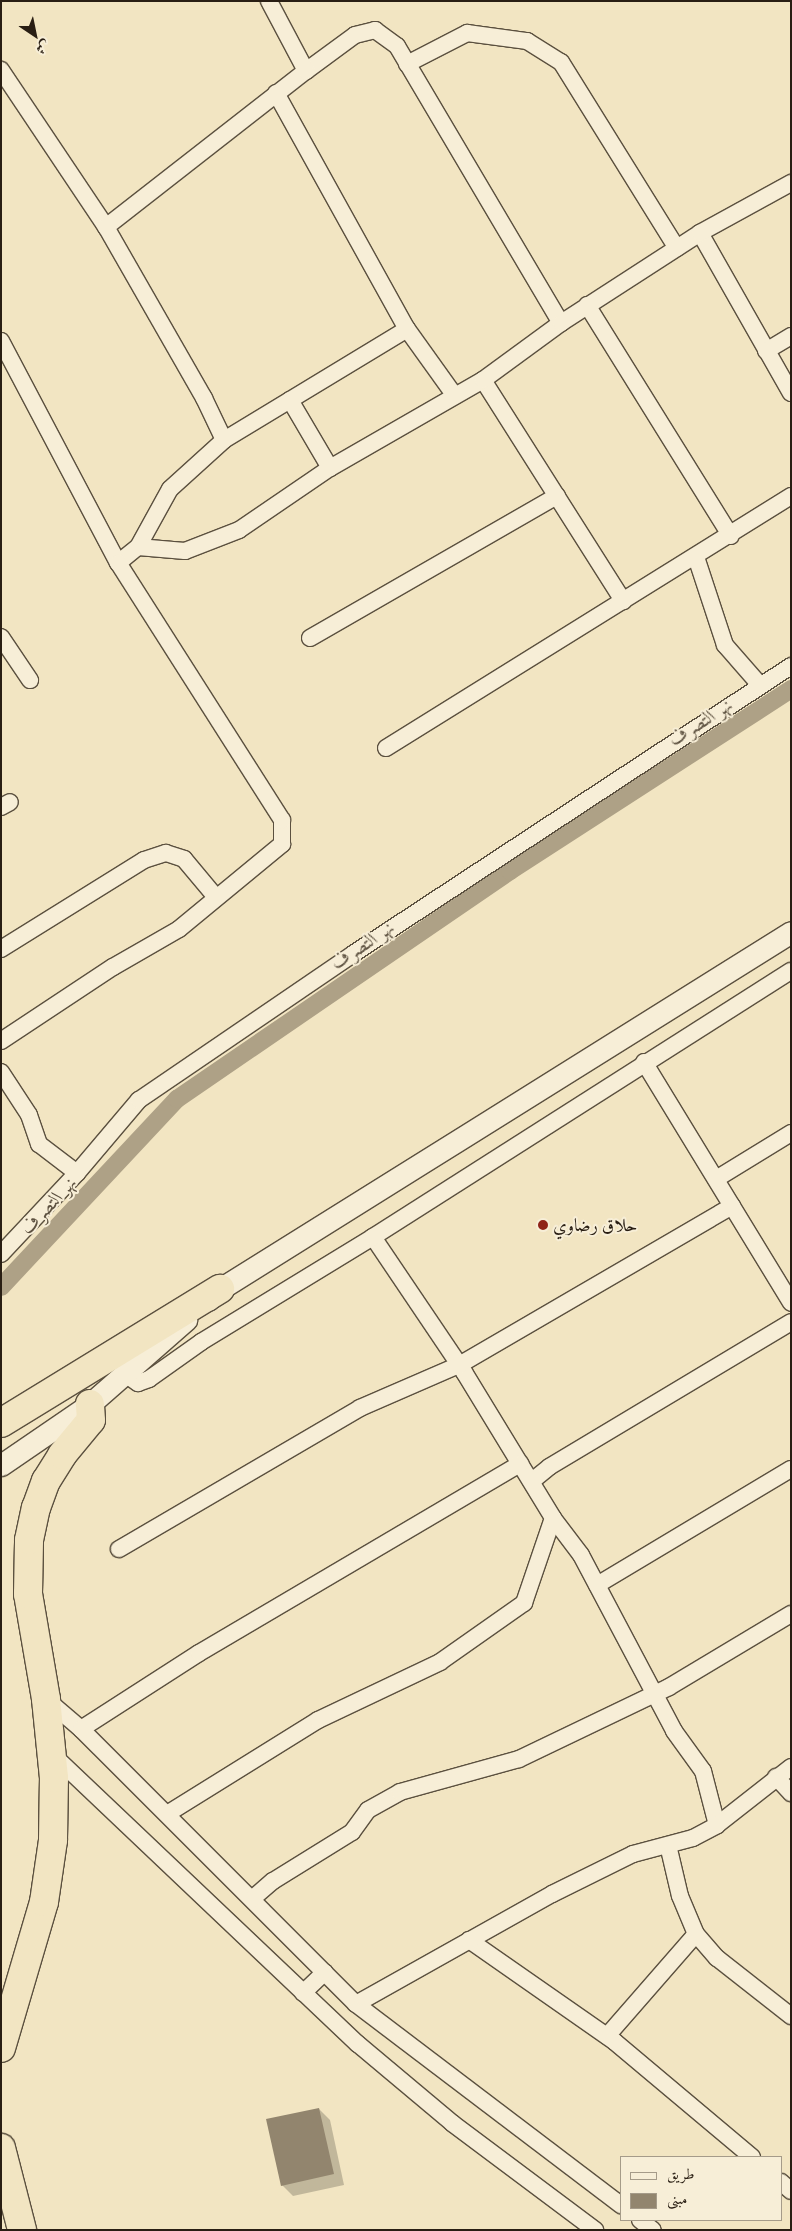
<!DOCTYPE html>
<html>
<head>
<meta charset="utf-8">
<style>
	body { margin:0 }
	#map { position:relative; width:792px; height:2231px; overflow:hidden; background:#f2e5c2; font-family:"Gentium Book Plus",Amiri,serif }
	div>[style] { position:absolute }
	.shadow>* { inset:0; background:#0003 }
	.canal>* { height:18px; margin:-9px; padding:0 9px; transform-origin:9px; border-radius:9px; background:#aea186 }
	.building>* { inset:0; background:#92856e }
	.roads { filter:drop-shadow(1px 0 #5b503f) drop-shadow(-1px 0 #5b503f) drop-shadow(0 1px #5b503f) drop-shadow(0 -1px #5b503f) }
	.minor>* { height:16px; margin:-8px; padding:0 8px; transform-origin:8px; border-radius:8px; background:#f7eed7 }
	.tertiary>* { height:21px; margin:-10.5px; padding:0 10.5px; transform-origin:10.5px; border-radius:10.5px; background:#f7eed7 }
	.trunk>* { height:28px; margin:-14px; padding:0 14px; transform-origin:14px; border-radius:14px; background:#f2e5c2 }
	.dots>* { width:14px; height:14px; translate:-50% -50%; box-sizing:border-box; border:2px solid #f7eed7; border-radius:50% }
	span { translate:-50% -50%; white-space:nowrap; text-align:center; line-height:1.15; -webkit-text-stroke:4px #f7eed7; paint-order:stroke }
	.poi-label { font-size:18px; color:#291e13 }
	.left { translate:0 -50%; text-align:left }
	.water-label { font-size:19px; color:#5e5241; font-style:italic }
	.frame { position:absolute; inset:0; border:2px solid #291e13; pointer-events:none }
	.legend { position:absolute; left:620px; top:2156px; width:162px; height:65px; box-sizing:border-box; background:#f7eed7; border:1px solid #a59b89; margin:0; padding:6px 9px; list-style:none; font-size:15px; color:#291e13 }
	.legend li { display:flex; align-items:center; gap:10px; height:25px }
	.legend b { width:25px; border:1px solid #a59b89 }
	.north { position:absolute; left:10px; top:10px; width:50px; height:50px; -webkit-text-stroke:4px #f7eed7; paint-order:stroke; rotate:146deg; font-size:14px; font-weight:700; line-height:20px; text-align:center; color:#291e13 }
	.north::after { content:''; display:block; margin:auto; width:18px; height:22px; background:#291e13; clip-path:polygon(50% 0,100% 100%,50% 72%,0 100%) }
</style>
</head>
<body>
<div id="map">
	<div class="shadow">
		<div style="clip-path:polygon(319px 2109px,330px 2120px,344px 2185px,293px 2196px,282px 2185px)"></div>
	</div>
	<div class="canal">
		<div style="left:1px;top:1287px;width:258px;rotate:-46.9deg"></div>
		<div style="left:177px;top:1099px;width:404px;rotate:-34.4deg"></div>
		<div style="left:510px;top:871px;width:335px;rotate:-32.9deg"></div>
	</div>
	<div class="building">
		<div style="clip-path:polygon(319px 2108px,334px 2174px,281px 2186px,266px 2119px)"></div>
	</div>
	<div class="roads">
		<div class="minor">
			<div style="left:407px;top:64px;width:68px;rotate:-27.3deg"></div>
			<div style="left:467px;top:33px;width:61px;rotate:7.6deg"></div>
			<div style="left:527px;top:41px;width:40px;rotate:32deg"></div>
			<div style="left:561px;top:62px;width:219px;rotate:58.1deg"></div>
			<div style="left:1px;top:70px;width:189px;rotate:56.2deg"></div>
			<div style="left:306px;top:71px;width:61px;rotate:-36.3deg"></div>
			<div style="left:355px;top:35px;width:21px;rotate:-14deg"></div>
			<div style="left:375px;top:30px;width:27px;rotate:36deg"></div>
			<div style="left:397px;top:46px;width:322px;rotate:59.4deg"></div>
			<div style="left:276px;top:93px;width:270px;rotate:61deg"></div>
			<div style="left:407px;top:329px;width:82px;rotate:54.4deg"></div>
			<div style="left:700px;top:233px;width:184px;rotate:60.4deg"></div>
			<div style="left:587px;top:305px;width:272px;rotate:58.1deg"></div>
			<div style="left:1px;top:341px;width:251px;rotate:62.2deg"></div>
			<div style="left:118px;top:563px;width:26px;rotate:-39deg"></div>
			<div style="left:138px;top:547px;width:66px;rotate:-61.1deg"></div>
			<div style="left:170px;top:489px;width:73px;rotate:-42.2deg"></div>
			<div style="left:224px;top:440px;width:214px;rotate:-31.2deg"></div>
			<div style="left:766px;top:351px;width:29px;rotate:-31deg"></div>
			<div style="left:483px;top:380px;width:262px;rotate:57.6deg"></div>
			<div style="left:290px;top:400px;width:79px;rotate:59.5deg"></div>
			<div style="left:224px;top:440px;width:47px;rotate:-115.5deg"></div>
			<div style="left:204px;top:398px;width:197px;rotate:-119.8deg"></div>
			<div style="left:106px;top:227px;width:254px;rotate:-38deg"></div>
			<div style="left:306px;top:71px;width:79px;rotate:-117.9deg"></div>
			<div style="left:138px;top:547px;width:47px;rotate:4.9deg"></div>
			<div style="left:185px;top:551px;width:58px;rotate:-21.3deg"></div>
			<div style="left:239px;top:530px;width:110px;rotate:-34.3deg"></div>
			<div style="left:330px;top:468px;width:177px;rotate:-29.9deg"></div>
			<div style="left:483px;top:380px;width:97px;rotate:-36.2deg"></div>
			<div style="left:561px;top:323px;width:166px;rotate:-32.9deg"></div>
			<div style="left:700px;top:233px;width:104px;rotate:-28.8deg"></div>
			<div style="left:696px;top:557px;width:93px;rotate:71.8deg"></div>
			<div style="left:725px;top:645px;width:53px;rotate:48.8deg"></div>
			<div style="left:1px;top:637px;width:52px;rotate:56deg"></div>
			<div style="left:310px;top:638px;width:285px;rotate:-29.9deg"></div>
			<div style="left:386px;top:748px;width:477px;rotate:-31.9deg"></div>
			<div style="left:1px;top:807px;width:10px;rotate:-29deg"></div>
			<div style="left:1px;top:949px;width:168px;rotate:-31.9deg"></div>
			<div style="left:144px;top:860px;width:23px;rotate:-18deg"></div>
			<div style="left:166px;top:853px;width:19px;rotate:18deg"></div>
			<div style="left:184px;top:859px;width:48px;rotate:50deg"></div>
			<div style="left:1px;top:1041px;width:134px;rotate:-33.5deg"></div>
			<div style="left:113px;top:967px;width:76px;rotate:-29.9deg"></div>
			<div style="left:179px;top:929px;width:134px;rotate:-39.5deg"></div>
			<div style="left:282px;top:844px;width:24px;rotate:-90deg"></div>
			<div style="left:282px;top:820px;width:305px;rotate:-122.5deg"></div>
			<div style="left:644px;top:1062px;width:282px;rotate:58.6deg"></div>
			<div style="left:1px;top:1072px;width:51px;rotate:56.9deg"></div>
			<div style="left:29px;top:1115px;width:31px;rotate:71deg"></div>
			<div style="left:39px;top:1144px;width:48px;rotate:37.3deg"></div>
			<div style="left:77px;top:1173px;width:111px;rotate:133.2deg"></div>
			<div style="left:77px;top:1173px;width:96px;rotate:-49.7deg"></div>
			<div style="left:139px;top:1100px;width:259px;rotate:-34.3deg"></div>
			<div style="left:353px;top:954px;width:524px;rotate:-33.33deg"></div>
			<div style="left:716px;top:1179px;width:88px;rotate:-31.5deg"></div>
			<div style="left:373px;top:1237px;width:163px;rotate:56deg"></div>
			<div style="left:464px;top:1372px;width:171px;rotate:58.6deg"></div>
			<div style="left:553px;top:1518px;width:46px;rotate:52.9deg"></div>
			<div style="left:581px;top:1555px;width:199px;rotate:62.1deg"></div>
			<div style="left:674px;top:1731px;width:49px;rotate:54.1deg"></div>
			<div style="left:703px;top:1771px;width:56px;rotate:75.5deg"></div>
			<div style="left:125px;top:1374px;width:16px;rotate:35deg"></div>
			<div style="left:138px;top:1383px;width:12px;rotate:-20deg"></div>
			<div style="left:149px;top:1379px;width:64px;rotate:-35.4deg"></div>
			<div style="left:201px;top:1342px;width:202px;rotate:-31.4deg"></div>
			<div style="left:373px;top:1237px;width:495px;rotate:-32.5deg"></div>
			<div style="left:532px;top:1481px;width:22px;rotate:-39deg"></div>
			<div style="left:549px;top:1467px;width:282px;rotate:-30.9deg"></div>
			<div style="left:119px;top:1549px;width:279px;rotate:-30.3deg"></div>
			<div style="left:360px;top:1408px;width:108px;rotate:-23.5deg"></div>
			<div style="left:459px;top:1365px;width:316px;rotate:-30.2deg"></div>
			<div style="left:597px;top:1585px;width:226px;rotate:-30.9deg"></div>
			<div style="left:46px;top:1699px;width:46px;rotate:40.6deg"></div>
			<div style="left:81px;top:1729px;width:389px;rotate:45deg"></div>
			<div style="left:356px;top:2004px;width:333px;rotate:37.2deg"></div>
			<div style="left:81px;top:1729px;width:140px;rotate:-32.8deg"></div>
			<div style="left:199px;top:1653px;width:373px;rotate:-30.5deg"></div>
			<div style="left:51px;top:1753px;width:423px;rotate:43.5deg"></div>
			<div style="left:358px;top:2044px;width:123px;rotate:40deg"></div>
			<div style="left:452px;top:2123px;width:179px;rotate:36.8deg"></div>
			<div style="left:776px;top:1777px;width:22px;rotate:47deg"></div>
			<div style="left:167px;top:1814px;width:178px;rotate:-31.9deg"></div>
			<div style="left:318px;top:1720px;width:135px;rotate:-25.4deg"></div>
			<div style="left:440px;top:1662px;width:103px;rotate:-35.1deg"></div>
			<div style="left:524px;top:1603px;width:90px;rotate:-71.2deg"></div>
			<div style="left:668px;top:1845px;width:52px;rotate:76.8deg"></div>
			<div style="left:680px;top:1896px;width:41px;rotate:67.2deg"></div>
			<div style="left:696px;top:1934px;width:32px;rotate:49deg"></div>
			<div style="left:717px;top:1958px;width:94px;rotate:38.1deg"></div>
			<div style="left:252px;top:1899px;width:28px;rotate:-41deg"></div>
			<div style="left:273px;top:1881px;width:93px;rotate:-31.8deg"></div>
			<div style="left:352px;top:1832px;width:27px;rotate:-54deg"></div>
			<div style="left:368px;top:1810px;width:37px;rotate:-29deg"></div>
			<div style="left:400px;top:1792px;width:123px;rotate:-15.5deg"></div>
			<div style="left:519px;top:1759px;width:166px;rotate:-25.6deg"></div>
			<div style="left:669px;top:1687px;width:142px;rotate:-30.9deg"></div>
			<div style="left:469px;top:1940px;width:178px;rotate:34.9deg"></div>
			<div style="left:615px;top:2042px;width:179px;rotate:40deg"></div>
			<div style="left:303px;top:1993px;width:30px;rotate:-44deg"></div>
			<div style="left:356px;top:2004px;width:225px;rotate:-29.3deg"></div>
			<div style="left:552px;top:1894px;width:90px;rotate:-26.3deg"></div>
			<div style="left:633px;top:1854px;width:62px;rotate:-14.9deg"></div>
			<div style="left:693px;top:1838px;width:27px;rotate:-28deg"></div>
			<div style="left:717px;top:1825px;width:94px;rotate:-38.1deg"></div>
			<div style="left:607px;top:2036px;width:135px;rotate:-48.9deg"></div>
			<div style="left:781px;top:2182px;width:13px;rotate:42deg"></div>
			<div style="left:640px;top:2220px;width:16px;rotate:38deg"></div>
		</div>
		<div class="tertiary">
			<div style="left:208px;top:1300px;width:16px;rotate:-43deg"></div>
			<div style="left:220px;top:1289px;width:673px;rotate:-32.01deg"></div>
			<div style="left:1px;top:1465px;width:108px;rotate:-34.4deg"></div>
			<div style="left:90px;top:1404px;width:128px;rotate:-41.2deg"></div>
		</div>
		<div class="trunk">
			<div style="left:1px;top:1423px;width:257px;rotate:-31.5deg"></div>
			<div style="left:1px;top:2048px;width:152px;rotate:-73.6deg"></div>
			<div style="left:44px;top:1902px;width:63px;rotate:-81.7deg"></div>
			<div style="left:53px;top:1840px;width:62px;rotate:-89.1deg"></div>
			<div style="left:54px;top:1778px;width:79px;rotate:-95.8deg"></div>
			<div style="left:46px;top:1699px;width:107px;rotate:-99.7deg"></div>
			<div style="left:28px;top:1594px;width:54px;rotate:-88.9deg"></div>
			<div style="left:29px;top:1540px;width:33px;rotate:-78deg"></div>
			<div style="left:36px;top:1508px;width:29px;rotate:-70deg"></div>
			<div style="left:46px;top:1481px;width:31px;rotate:-58deg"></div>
			<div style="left:62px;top:1455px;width:45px;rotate:-50.4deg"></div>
			<div style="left:91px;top:1420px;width:16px;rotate:-94deg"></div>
			<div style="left:1px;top:2148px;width:85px;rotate:75.6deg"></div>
		</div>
	</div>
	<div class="dots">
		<div style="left:543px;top:1225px;background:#8f2418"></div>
	</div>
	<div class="poi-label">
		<span class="left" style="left:553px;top:1225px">حلاق رضاوي</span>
	</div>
	<div class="water-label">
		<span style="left:701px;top:722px;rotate:-33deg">نهر التصرف</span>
		<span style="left:363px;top:945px;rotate:-34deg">نهر التصرف</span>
		<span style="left:49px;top:1205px;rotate:-47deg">نهر التصرف</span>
	</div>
	<div class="frame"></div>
	<ul class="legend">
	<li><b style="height:6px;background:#f7eed7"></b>طريق</li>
	<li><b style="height:14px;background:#92856e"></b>مبنى</li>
	</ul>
	<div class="north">ش</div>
</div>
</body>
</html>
